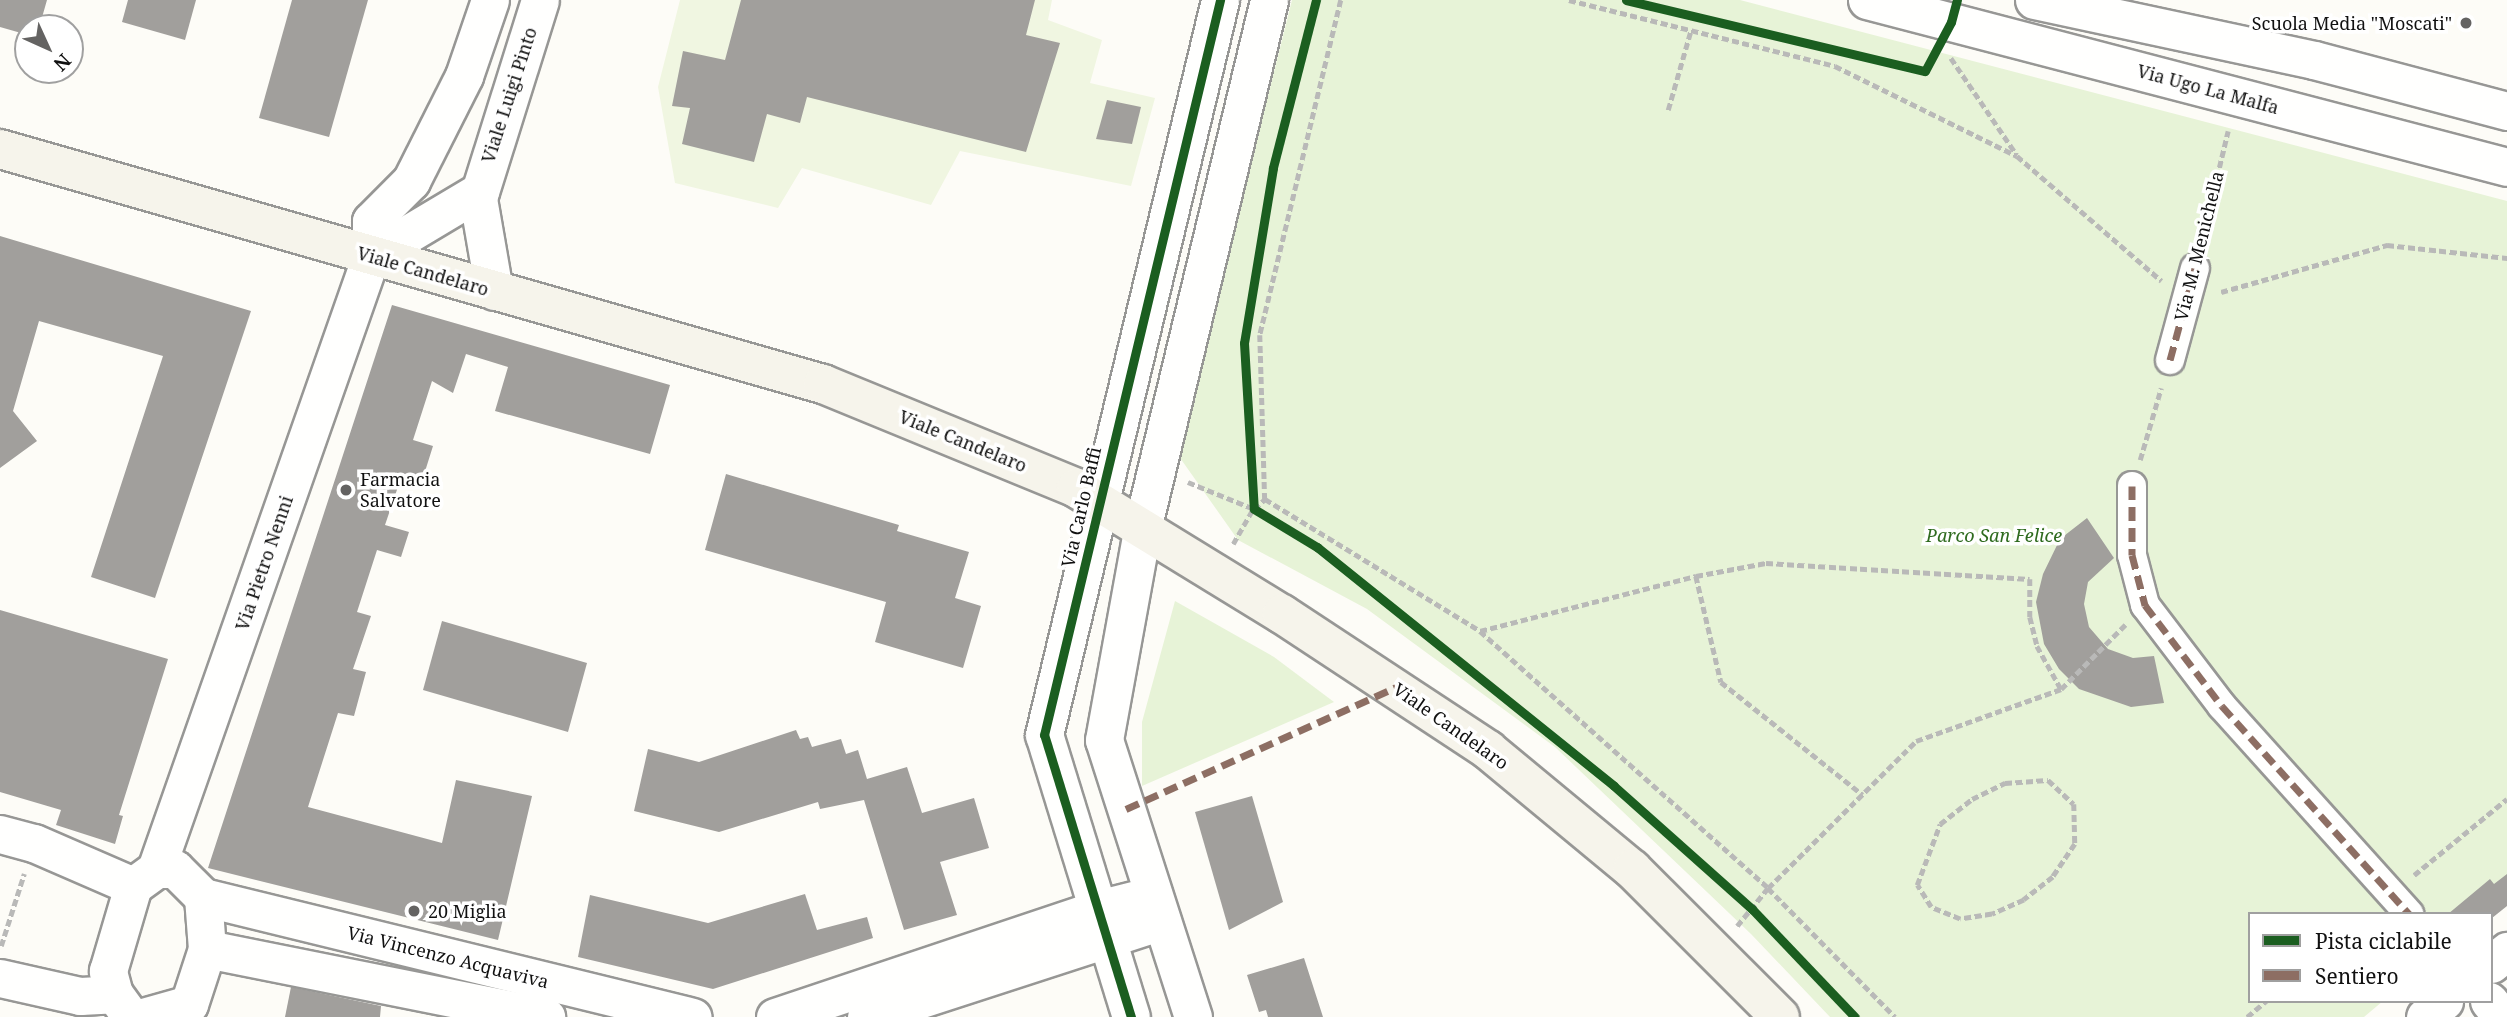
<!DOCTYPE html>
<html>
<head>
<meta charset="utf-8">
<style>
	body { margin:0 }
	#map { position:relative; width:2507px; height:1017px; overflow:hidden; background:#fdfcf7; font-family:"Noto Serif",serif }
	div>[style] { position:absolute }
	.green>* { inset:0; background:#e7f3d7 }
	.pitch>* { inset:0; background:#f0f6e1 }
	.building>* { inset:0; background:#a19f9c }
	.path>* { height:4.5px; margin-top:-2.25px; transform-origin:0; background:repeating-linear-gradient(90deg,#b9b9b8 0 7px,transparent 0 10.5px) }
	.roads { filter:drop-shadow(2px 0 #979795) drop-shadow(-2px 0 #979795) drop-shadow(0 2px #979795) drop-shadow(0 -2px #979795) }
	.pedestrian>* { height:28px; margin:-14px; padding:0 14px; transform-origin:14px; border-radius:14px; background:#fffffe }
	.minor>* { height:37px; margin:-18.5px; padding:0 18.5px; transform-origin:18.5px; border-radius:18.5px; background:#fffffe }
	.secondary>* { height:38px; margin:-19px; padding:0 19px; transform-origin:19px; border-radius:19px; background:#f6f4eb }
	.quiet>* { height:7px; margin-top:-3.5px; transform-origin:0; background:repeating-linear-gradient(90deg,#8d6e63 0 14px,transparent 0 21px) }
	.cycleway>* { height:9px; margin:-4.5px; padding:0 4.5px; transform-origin:4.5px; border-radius:4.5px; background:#1b5e20 }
	.dots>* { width:19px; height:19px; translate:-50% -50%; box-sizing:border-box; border:4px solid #fff; border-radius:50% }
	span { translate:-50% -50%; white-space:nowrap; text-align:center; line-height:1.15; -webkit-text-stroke:7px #fff; paint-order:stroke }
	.poi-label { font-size:18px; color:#111 }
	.right { translate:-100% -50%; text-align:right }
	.left { translate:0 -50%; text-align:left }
	.street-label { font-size:18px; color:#111 }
	.park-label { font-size:18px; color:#2f6b1f; font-style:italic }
	.legend { position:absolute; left:2248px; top:912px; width:245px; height:91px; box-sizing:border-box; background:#fff; border:2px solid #a0a0a0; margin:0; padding:9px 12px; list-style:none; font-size:21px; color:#111 }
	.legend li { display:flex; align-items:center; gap:14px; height:35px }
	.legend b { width:35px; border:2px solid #a0a0a0 }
	.north { position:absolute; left:14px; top:14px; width:70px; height:70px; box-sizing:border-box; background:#fff; border:2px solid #a0a0a0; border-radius:50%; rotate:135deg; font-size:19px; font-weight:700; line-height:28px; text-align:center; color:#111 }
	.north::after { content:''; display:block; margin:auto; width:24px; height:32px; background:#646362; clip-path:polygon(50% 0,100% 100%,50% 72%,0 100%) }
</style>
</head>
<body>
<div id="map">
	<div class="green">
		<div style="clip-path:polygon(1292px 0,1740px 0,2507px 201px,2507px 899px,2489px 914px,2250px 914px,2250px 1001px,2383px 1001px,2364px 1017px,1830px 1017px,1751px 934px,1555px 747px,1367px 609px,1238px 540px,1178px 455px)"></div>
		<div style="clip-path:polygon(1175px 601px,1274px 657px,1334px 702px,1142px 786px,1142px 722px)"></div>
	</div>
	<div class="pitch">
		<div style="clip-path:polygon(680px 0,1052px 0,1048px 20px,1102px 40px,1090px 83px,1155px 98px,1131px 186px,960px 151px,931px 205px,802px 168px,778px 208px,675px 183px,658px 87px)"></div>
	</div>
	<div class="building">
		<div style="clip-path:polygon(0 0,47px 0,39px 28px,28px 28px,28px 35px,0 27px)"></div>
		<div style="clip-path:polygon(128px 0,196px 0,185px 40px,122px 22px)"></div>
		<div style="clip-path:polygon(292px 0,368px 0,329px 137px,259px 118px)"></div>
		<div style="clip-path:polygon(741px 0,1035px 0,1026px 35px,1060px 43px,1026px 152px,807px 97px,800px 123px,767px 114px,754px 162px,682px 144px,690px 108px,672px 106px,683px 51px,725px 60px)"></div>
		<div style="clip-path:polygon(1107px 100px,1141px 107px,1132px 144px,1096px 139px)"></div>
		<div style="clip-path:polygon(0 236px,251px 311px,155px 598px,91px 577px,163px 356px,39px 321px,13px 411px,37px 441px,0 468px)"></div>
		<div style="clip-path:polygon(392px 305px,670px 385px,650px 454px,495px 411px,508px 367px,466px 354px,453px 393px,432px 381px,413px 440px,433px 446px,422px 481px,402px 475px,385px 525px,409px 532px,401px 557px,377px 550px,357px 612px,371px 616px,353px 669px,366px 672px,354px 716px,338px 713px,308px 807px,442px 843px,456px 780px,532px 796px,498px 940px,208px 868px)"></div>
		<div style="clip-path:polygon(726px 474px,899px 525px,897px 531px,969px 552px,955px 598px,981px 606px,963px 668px,875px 642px,886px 602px,705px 550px)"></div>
		<div style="clip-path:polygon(2087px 518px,2114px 558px,2088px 582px,2084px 604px,2089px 627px,2108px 649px,2133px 658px,2154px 656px,2164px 703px,2131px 707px,2079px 689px,2059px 669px,2044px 644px,2036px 602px,2043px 574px,2060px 539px)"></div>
		<div style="clip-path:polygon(0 610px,168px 659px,119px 815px,123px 816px,115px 844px,56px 825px,61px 810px,0 792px)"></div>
		<div style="clip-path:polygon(442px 621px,587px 663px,568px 732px,423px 690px)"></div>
		<div style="clip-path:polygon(796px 730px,800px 739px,808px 737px,812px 747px,841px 739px,846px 754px,858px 750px,867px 779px,907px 767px,922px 813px,974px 798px,989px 848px,940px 862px,957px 915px,904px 930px,864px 800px,820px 809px,818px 802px,719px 832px,634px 811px,648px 749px,699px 762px)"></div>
		<div style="clip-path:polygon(1252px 796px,1283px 902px,1229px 930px,1195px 812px)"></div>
		<div style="clip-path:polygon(2507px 874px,2507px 906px,2492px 918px,2491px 914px,2448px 914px,2490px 879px,2494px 884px)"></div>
		<div style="clip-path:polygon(805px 894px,817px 930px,867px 917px,873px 938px,713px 989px,578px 957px,590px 895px,708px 923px)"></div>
		<div style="clip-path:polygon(1304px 958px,1323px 1017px,1268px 1017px,1266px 1010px,1259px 1012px,1247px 975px)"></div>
		<div style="clip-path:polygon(291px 987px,381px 1006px,380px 1017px,285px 1017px)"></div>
	</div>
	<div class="path">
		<div style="left:1341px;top:0;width:345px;rotate:103.6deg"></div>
		<div style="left:1260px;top:335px;width:164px;rotate:88.3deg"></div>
		<div style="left:1265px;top:499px;width:252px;rotate:31.5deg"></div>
		<div style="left:1480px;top:631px;width:386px;rotate:41.7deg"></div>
		<div style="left:1768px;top:888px;width:181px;rotate:45.4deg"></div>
		<div style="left:1569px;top:0;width:274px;rotate:13.9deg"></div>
		<div style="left:1835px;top:66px;width:203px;rotate:26.3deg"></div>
		<div style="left:2017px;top:156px;width:191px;rotate:40.8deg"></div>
		<div style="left:1951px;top:58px;width:117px;rotate:55.8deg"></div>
		<div style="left:1668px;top:110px;width:83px;rotate:-74deg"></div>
		<div style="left:2202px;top:239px;width:111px;rotate:-76.5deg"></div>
		<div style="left:2221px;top:292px;width:173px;rotate:-15.8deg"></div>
		<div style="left:2387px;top:245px;width:121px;rotate:6.2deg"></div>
		<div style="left:2140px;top:460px;width:75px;rotate:-73.7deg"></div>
		<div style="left:1188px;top:482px;width:71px;rotate:22.2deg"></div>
		<div style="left:1254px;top:509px;width:15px;rotate:-42deg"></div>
		<div style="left:1233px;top:544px;width:40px;rotate:-60.3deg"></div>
		<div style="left:1696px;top:576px;width:109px;rotate:76.7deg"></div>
		<div style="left:1721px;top:682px;width:181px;rotate:38.5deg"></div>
		<div style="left:1480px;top:631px;width:223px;rotate:-14.3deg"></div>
		<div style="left:1696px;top:576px;width:71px;rotate:-10.5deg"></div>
		<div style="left:1766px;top:563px;width:264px;rotate:3.5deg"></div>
		<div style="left:2030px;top:579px;width:38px;rotate:90deg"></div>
		<div style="left:2030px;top:617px;width:30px;rotate:76deg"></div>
		<div style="left:2037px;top:646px;width:49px;rotate:60.8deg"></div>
		<div style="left:2048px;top:780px;width:35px;rotate:43deg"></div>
		<div style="left:2074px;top:804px;width:40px;rotate:88.6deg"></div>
		<div style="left:2075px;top:844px;width:40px;rotate:124deg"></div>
		<div style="left:2053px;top:877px;width:37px;rotate:142deg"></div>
		<div style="left:2024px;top:900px;width:35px;rotate:156deg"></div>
		<div style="left:1992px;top:914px;width:32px;rotate:171deg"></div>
		<div style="left:1960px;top:919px;width:31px;rotate:-158deg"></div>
		<div style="left:1931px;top:907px;width:26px;rotate:-122deg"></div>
		<div style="left:1917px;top:885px;width:65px;rotate:-69.3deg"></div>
		<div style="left:1940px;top:824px;width:41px;rotate:-38deg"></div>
		<div style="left:1972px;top:799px;width:37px;rotate:-26deg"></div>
		<div style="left:2005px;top:783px;width:43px;rotate:-4deg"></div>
		<div style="left:2414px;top:875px;width:120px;rotate:-39.3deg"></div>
		<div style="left:1737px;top:926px;width:49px;rotate:-50.8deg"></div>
		<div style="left:1768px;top:888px;width:209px;rotate:-44.8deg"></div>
		<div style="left:1916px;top:741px;width:154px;rotate:-19.7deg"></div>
		<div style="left:2061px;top:689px;width:91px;rotate:-45deg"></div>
		<div style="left:1px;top:946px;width:76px;rotate:-72.3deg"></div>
		<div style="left:2247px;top:1017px;width:25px;rotate:-40deg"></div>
	</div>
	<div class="roads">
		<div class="pedestrian">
			<div style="left:2170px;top:360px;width:95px;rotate:-74.8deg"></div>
			<div style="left:2132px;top:486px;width:69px;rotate:90deg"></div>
			<div style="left:2132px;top:555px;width:52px;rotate:75.4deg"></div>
			<div style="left:2145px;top:605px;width:127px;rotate:52.7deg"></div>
			<div style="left:2222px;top:706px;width:280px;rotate:48deg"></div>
		</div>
		<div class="minor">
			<div style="left:1867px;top:0;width:661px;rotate:14.62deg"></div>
			<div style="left:2034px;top:0;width:286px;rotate:12.1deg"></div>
			<div style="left:2314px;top:60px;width:200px;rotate:14.8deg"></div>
			<div style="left:371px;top:256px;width:127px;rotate:-30.8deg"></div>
			<div style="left:494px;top:291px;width:94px;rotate:-99.8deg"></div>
			<div style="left:478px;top:198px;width:207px;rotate:-72.6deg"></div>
			<div style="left:0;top:834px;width:35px;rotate:15deg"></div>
			<div style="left:34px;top:843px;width:108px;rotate:23.5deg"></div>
			<div style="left:156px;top:869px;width:650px;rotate:-70.67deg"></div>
			<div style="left:371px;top:256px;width:35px;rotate:-90deg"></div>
			<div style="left:371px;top:221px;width:57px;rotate:-45deg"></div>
			<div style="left:411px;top:181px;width:118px;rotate:-63.2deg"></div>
			<div style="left:464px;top:76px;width:80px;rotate:-71.1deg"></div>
			<div style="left:203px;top:897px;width:504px;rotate:13.76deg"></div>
			<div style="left:207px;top:949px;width:346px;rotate:11.3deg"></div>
			<div style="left:2491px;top:964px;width:21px;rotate:-39deg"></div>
			<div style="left:0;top:978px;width:82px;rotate:12.7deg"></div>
			<div style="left:80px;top:996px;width:34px;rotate:-3deg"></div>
			<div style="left:2489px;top:1001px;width:21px;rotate:51deg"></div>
			<div style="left:131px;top:1017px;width:29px;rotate:-126deg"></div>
			<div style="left:114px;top:994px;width:24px;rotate:-105deg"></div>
			<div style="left:108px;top:971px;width:89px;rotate:-73.6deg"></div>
			<div style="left:133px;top:886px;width:29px;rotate:-36deg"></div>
			<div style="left:156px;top:869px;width:19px"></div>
			<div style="left:175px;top:869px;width:40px;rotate:45deg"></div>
			<div style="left:203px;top:897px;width:52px;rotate:85.6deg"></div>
			<div style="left:207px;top:949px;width:58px;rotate:108.1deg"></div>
			<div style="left:189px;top:1004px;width:48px;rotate:164.2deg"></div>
			<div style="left:775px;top:1017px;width:341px;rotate:-18.5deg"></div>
			<div style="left:1098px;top:909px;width:57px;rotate:-14.3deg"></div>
			<div style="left:866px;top:1017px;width:311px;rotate:-18deg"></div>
			<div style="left:1131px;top:1017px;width:295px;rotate:-107.1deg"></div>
			<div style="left:1044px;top:735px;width:756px;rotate:-76.53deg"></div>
			<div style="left:1193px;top:1017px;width:291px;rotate:-107.8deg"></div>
			<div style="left:1104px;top:740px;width:219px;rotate:-79.7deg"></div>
			<div style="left:1143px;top:525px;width:540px;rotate:-76.5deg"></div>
			<div style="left:2425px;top:1017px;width:25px;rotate:-40deg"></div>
		</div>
		<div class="secondary">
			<div style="left:0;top:149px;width:856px;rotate:15.94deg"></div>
			<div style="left:823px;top:384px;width:274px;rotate:22.3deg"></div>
			<div style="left:1076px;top:488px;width:241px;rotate:31.5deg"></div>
			<div style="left:1282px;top:614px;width:247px;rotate:33.4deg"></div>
			<div style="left:1488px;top:750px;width:187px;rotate:39.6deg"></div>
			<div style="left:1632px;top:869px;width:209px;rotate:45deg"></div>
		</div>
	</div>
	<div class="quiet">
		<div style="left:2170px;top:360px;width:95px;rotate:-74.8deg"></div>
		<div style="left:2132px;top:486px;width:69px;rotate:90deg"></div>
		<div style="left:2132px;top:555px;width:52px;rotate:75.4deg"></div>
		<div style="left:2145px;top:605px;width:127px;rotate:52.7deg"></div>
		<div style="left:2222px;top:706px;width:280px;rotate:48deg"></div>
		<div style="left:1126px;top:809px;width:296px;rotate:-24.3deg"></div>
	</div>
	<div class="cycleway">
		<div style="left:1316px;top:0;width:173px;rotate:104.4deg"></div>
		<div style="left:1273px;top:168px;width:177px;rotate:99.4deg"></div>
		<div style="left:1244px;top:343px;width:166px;rotate:86.6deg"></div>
		<div style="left:1254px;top:509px;width:74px;rotate:31.1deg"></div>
		<div style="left:1317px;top:547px;width:381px;rotate:38.8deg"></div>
		<div style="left:1614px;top:786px;width:185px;rotate:41.7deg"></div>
		<div style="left:1752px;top:909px;width:149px;rotate:46.4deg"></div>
		<div style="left:1626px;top:0;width:307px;rotate:13.4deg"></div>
		<div style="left:1925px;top:71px;width:55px;rotate:-62deg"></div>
		<div style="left:1951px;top:22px;width:23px;rotate:-75deg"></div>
		<div style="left:1131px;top:1017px;width:295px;rotate:-107.1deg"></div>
		<div style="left:1044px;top:735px;width:756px;rotate:-76.53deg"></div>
	</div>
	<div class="dots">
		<div style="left:2466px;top:23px;background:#646362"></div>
		<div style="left:346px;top:490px;background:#646362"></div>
		<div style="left:414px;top:911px;background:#646362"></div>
	</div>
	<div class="poi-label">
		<span class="right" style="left:2452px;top:23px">Scuola Media "Moscati"</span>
		<span class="left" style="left:360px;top:490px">Farmacia<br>Salvatore</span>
		<span class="left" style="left:428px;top:911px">20 Miglia</span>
	</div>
	<div class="street-label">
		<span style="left:2208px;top:89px;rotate:15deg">Via Ugo La Malfa</span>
		<span style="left:509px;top:95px;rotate:-72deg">Viale Luigi Pinto</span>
		<span style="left:2199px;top:246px;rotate:-76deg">Via M. Menichella</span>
		<span style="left:423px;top:271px;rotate:16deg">Viale Candelaro</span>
		<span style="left:963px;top:441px;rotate:22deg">Viale Candelaro</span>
		<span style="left:1081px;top:507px;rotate:-77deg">Via Carlo Baffi</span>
		<span style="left:264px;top:563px;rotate:-71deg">Via Pietro Nenni</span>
		<span style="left:1451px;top:726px;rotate:35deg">Viale Candelaro</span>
		<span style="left:448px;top:957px;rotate:14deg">Via Vincenzo Acquaviva</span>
	</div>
	<div class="park-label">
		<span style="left:1994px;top:535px">Parco San Felice</span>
	</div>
	<ul class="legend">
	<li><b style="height:9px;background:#1b5e20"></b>Pista ciclabile</li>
	<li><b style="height:9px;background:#8d6e63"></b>Sentiero</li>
	</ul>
	<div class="north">N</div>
</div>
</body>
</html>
